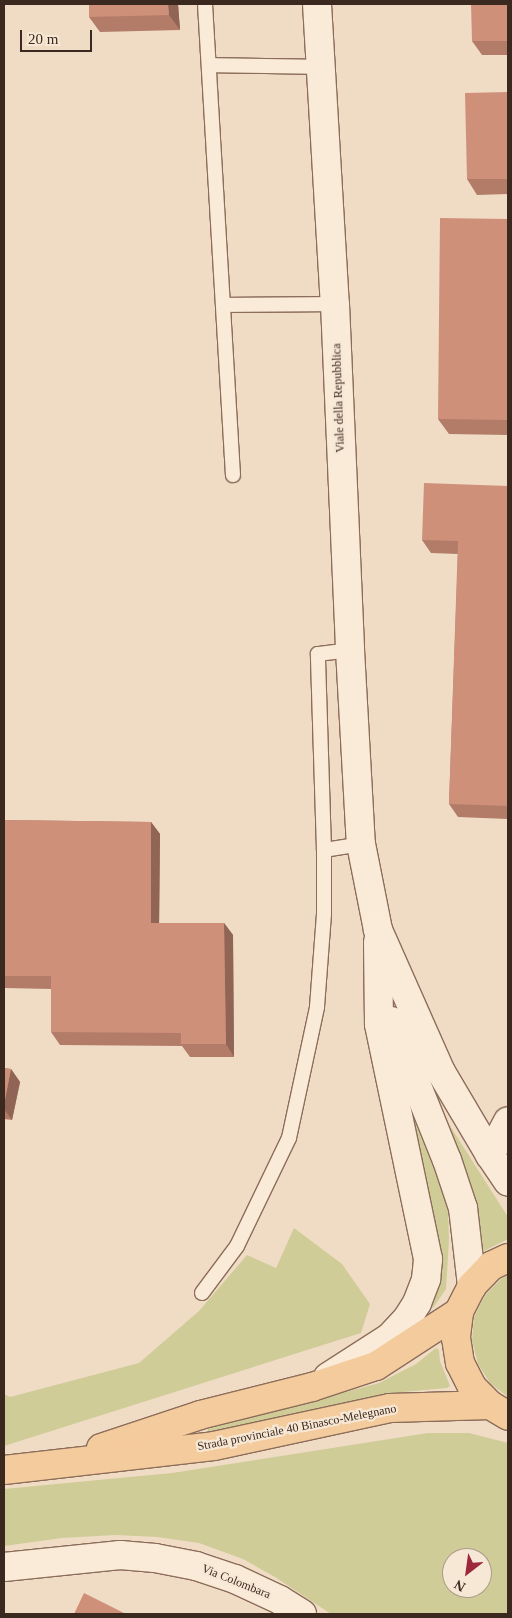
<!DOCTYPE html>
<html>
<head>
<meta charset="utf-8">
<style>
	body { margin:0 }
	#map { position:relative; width:512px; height:1618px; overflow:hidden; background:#f0dcc5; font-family:"Times New Roman",serif }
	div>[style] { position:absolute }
	.green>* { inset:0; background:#cfcc98 }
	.roads { filter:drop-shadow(1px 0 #8c6d5a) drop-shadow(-1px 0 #8c6d5a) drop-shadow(0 1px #8c6d5a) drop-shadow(0 -1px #8c6d5a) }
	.lane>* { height:14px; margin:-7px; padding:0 7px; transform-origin:7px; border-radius:7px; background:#faebd9 }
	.street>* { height:28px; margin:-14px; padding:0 14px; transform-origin:14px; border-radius:14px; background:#faebd9 }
	.secondary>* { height:28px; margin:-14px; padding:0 14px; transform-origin:14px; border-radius:14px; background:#faebd9 }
	.primary>* { height:28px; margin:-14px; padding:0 14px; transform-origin:14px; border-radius:14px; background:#f4cb9c }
	.wall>* { inset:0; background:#b27c69 }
	.shaded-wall>* { inset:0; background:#916555 }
	.building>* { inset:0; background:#cf907a }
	span { translate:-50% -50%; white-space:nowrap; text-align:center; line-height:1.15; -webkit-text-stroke:4.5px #f7e8d5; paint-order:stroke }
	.street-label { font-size:12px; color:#3b281f }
	.frame { position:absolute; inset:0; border:5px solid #3b281f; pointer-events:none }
	.north { position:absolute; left:442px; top:1548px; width:50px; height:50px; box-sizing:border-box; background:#f7e8d5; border:1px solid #ac9b8c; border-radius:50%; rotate:210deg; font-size:14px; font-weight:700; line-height:20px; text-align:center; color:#3b281f }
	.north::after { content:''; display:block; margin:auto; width:18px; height:22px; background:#9d283b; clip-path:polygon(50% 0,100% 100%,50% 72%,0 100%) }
	.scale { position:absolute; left:20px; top:30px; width:72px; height:22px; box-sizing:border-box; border:2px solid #3b281f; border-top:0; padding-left:6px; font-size:15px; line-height:18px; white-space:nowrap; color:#3b281f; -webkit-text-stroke:4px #f7e8d5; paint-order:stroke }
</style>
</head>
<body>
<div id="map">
	<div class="green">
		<div style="clip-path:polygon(438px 1107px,508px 1217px,508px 1239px,482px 1252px,480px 1252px)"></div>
		<div style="clip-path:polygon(414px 1120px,441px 1186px,448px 1210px,449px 1240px,446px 1289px,433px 1308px,430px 1306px,438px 1284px,411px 1121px)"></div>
		<div style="clip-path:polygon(294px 1228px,342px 1264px,370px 1304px,361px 1333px,4px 1446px,4px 1394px,10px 1397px,139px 1363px,199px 1311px,247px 1255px,276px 1268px)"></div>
		<div style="clip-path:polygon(508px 1275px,508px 1397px,490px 1383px,478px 1364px,472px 1341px,474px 1317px,485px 1295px,502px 1278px)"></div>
		<div style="clip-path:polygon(436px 1348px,439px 1350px,440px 1361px,450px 1386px,447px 1388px,403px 1392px,210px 1435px,207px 1433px,208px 1429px,379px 1383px,416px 1364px)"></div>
		<div style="clip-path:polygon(evenodd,428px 1433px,469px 1433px,508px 1443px,508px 1614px,331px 1614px,275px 1577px,243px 1559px,199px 1543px,157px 1537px,115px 1535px,62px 1538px,4px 1546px,4px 1489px,172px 1473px,428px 1433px,452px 1558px,482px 1558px,482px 1588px,452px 1588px,452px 1558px)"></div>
	</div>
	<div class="roads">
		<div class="lane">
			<div style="left:205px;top:4px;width:472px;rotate:86.6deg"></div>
			<div style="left:209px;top:65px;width:112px;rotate:1deg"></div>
			<div style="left:223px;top:305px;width:112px;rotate:-0.5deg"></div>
			<div style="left:324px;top:850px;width:37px;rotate:-9deg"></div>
			<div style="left:202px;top:1293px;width:59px;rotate:-53.3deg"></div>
			<div style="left:237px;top:1246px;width:120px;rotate:-64.3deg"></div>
			<div style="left:289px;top:1138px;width:134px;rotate:-77.9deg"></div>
			<div style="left:317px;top:1007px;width:93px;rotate:-85.7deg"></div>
			<div style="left:324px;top:914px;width:64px;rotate:-90deg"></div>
			<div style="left:324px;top:850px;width:196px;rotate:-91.8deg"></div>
			<div style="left:318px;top:654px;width:32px;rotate:-7deg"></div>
		</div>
		<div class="street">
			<div style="left:490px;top:1155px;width:38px;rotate:-62deg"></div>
			<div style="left:4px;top:1567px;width:117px;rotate:-5.9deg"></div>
			<div style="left:120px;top:1555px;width:35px;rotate:5deg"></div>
			<div style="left:155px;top:1558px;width:42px;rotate:11deg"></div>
			<div style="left:196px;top:1566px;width:41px;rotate:18.4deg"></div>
			<div style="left:235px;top:1579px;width:50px;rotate:25deg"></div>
			<div style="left:280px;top:1600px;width:26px;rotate:32deg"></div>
		</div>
		<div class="secondary">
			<div style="left:317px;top:4px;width:301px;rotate:86.6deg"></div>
			<div style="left:335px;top:304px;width:346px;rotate:87.5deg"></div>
			<div style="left:350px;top:650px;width:194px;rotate:86.8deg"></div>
			<div style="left:361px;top:844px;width:88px;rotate:78.8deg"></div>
			<div style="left:378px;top:930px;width:155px;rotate:66.1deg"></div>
			<div style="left:441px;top:1072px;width:96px;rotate:59.4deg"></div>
			<div style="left:490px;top:1155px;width:32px;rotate:56deg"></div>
			<div style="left:391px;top:1021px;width:150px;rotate:68.1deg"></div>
			<div style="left:447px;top:1160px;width:51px;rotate:71.6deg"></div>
			<div style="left:463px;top:1208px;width:79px;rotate:83.4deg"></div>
			<div style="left:328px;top:1377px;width:74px;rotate:-32.8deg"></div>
			<div style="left:390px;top:1337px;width:25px;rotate:-47deg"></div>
			<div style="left:407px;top:1319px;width:19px;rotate:-58deg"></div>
			<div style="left:417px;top:1303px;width:26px;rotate:-69deg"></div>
			<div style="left:426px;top:1279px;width:20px;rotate:-84deg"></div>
			<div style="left:428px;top:1259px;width:240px;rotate:-101.8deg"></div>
			<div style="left:379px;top:1024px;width:82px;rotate:-90.7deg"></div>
		</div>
		<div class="primary">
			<div style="left:508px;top:1258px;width:19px;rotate:155deg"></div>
			<div style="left:491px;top:1266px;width:28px;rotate:134deg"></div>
			<div style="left:472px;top:1286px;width:29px;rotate:117deg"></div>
			<div style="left:459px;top:1312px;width:26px;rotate:97deg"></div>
			<div style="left:456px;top:1338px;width:25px;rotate:81deg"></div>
			<div style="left:460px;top:1363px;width:27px;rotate:63deg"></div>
			<div style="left:472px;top:1387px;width:25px;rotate:45deg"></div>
			<div style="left:490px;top:1405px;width:21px;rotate:31deg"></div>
			<div style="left:101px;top:1448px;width:104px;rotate:-18.4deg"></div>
			<div style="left:200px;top:1415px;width:115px;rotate:-14deg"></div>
			<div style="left:312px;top:1387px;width:67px;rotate:-18.2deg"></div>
			<div style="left:376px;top:1366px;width:99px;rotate:-33deg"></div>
			<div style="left:4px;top:1470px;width:211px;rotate:-6.5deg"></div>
			<div style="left:214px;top:1446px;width:180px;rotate:-12.2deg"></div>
			<div style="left:390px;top:1408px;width:100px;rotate:-1.7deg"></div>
		</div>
	</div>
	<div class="wall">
		<div style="clip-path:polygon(89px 4px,178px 4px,180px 30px,100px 32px,89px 17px)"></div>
		<div style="clip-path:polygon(508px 4px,508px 55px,482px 55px,472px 41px)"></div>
		<div style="clip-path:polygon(508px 92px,508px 194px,477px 195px,467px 179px)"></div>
		<div style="clip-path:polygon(508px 219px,508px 435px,449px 434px,438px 419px)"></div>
		<div style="clip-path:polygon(508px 486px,508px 819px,458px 817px,449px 804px,458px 554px,431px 553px,422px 540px)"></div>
		<div style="clip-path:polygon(4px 820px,151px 822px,160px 834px,159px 923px,224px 923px,233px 935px,234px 1057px,190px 1057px,182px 1046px,60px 1045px,51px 1032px,51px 989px,4px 988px)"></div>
		<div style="clip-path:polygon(4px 1068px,11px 1069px,20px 1082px,12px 1120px,4px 1119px)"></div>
	</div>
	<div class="shaded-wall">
		<div style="clip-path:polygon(168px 4px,178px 4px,180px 30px,169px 15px)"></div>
		<div style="clip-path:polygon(151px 822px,160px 834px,159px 936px,151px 923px)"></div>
		<div style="clip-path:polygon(224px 923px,233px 935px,234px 1057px,226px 1044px)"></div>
		<div style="clip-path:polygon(11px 1069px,20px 1082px,12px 1120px,4px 1109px,4px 1105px)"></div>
	</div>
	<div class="building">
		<div style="clip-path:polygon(89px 4px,168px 4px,169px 15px,89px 17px)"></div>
		<div style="clip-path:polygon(471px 4px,508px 4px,508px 41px,472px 41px)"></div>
		<div style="clip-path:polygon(508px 92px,508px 179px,467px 179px,465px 93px)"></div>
		<div style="clip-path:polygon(440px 218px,508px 219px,508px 420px,438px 419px)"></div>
		<div style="clip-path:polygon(424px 483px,508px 486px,508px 806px,449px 804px,458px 541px,422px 540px)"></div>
		<div style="clip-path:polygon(4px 820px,151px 822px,151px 923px,224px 923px,226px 1044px,181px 1044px,181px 1033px,51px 1032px,51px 976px,4px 976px)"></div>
		<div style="clip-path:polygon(4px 1068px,11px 1069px,4px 1105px)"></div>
		<div style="clip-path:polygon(84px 1593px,126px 1614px,74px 1614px)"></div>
	</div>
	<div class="street-label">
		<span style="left:339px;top:398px;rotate:-92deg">Viale della Repubblica</span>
		<span style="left:297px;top:1428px;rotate:-11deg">Strada provinciale 40 Binasco-Melegnano</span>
		<span style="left:236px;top:1582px;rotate:22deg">Via Colombara</span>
	</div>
	<div class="frame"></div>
	<div class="north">N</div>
	<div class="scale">20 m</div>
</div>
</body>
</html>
